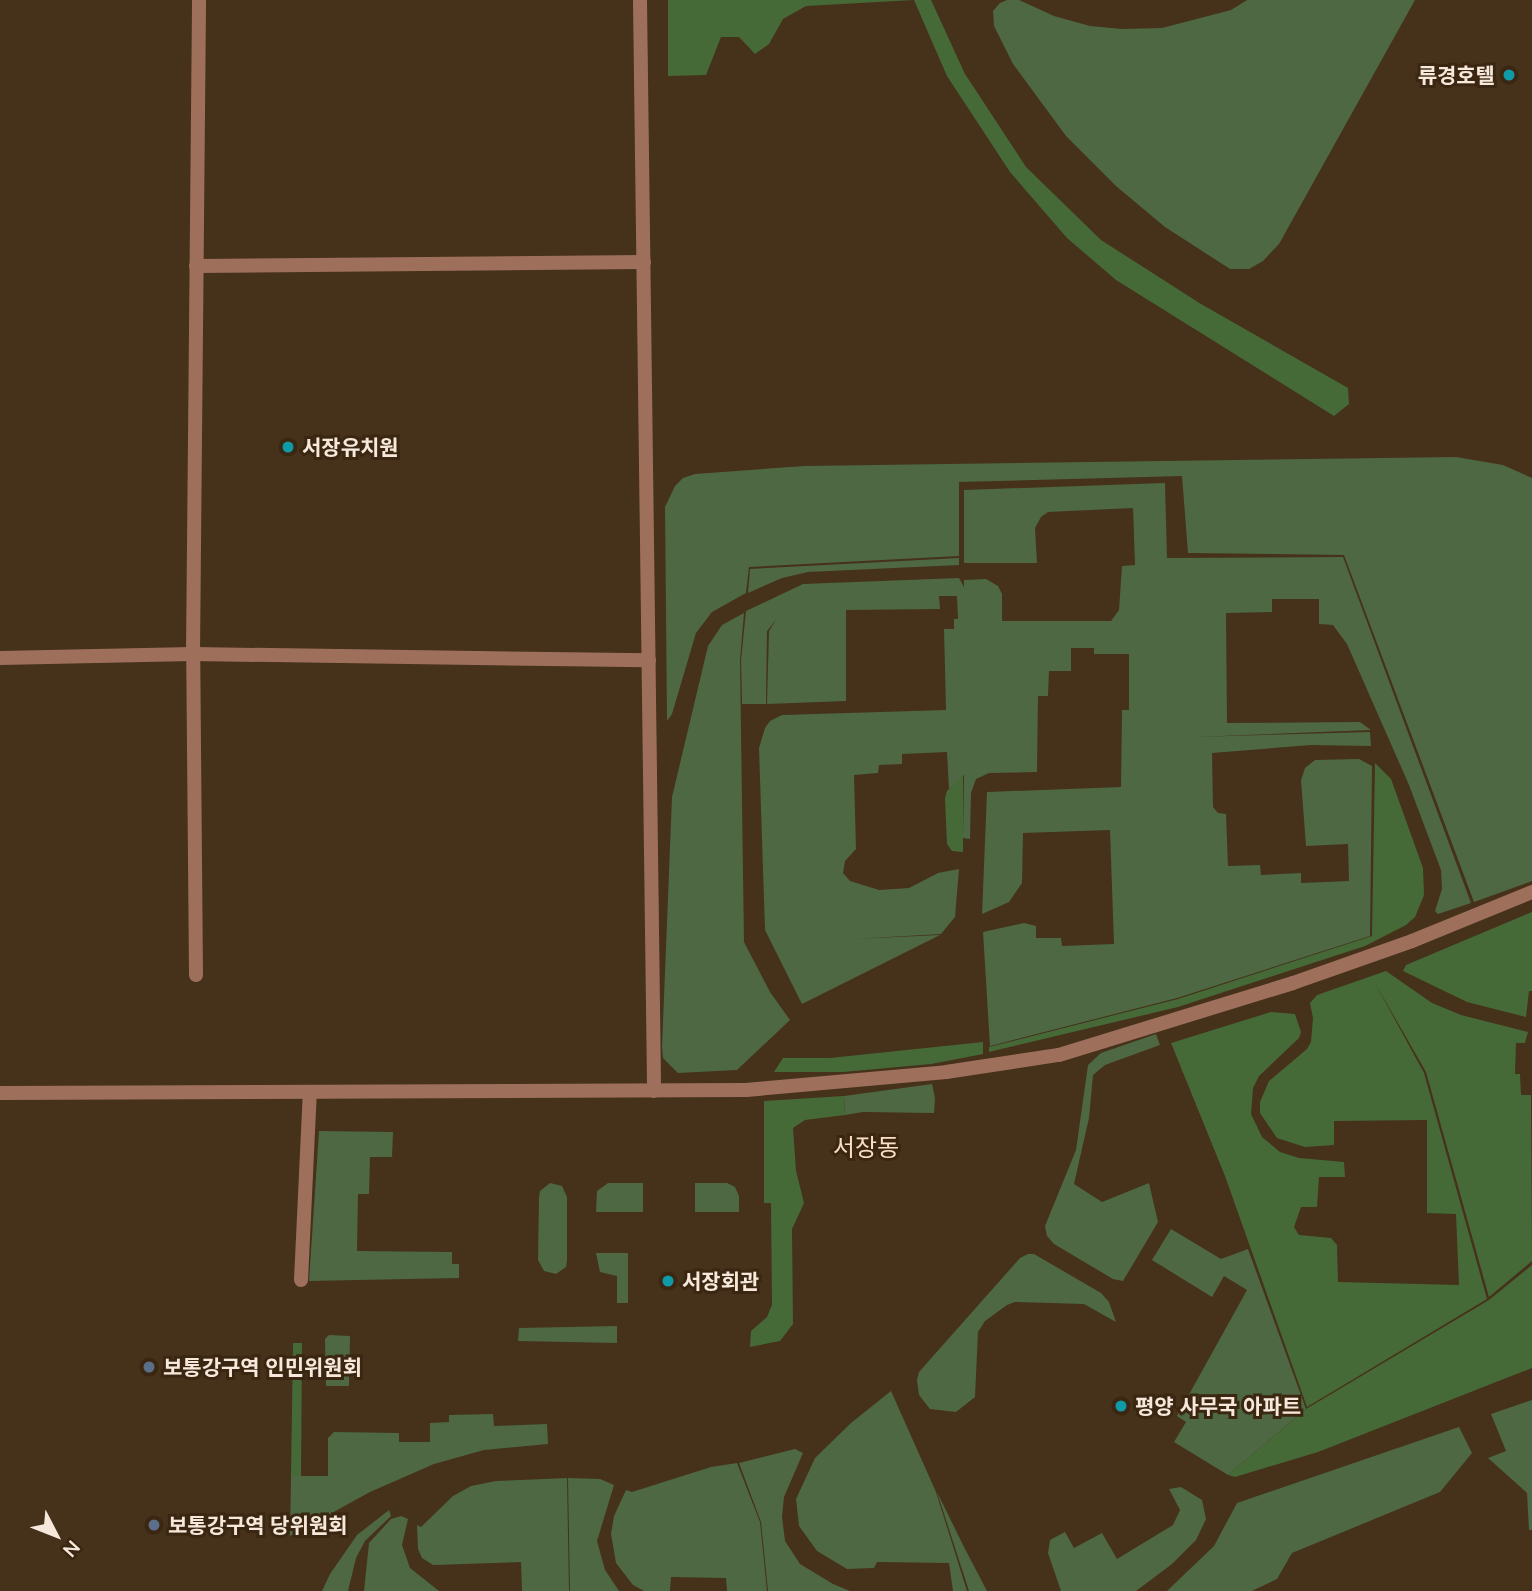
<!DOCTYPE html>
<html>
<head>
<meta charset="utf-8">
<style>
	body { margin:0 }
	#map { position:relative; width:1532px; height:1591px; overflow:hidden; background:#46311b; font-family:Mulish,"Noto Sans KR",sans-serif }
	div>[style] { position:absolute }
	.green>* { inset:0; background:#4d6842 }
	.forest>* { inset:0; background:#466a37 }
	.minor>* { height:14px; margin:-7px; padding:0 7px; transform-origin:7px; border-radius:7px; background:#9e705c }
	.tertiary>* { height:14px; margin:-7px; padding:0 7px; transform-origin:7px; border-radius:7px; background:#9e705c }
	.dots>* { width:19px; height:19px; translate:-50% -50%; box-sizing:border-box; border:4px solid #3b2711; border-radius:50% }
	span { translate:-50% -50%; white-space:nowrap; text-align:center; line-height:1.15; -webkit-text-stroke:6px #3b2711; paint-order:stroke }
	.poi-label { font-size:21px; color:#f6e8db; font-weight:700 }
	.right { translate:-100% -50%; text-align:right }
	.left { translate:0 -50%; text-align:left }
	.quarter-label { font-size:24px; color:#fadfc5 }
	.north { position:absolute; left:21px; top:1500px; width:70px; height:70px; -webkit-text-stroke:5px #3b2711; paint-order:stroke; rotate:132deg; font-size:19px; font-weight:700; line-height:28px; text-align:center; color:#f6e8db }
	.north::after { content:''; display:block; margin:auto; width:24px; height:32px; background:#f6e8db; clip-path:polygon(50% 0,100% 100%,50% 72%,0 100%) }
</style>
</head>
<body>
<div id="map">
	<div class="green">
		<div style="clip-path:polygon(1007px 0,1019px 0,1054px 16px,1090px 26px,1122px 29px,1162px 28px,1231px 10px,1247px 0,1415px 0,1279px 244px,1263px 261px,1249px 269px,1230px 269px,1165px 227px,1116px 186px,1066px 136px,1013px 64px,994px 26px,993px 11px,1000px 3px)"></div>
		<div style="clip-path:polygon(1456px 457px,1503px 465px,1532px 478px,1532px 881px,1474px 902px,1344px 555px,1188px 553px,1182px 476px,959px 482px,959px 556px,749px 567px,746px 593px,712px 612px,696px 633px,672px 714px,667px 721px,665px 507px,675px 486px,683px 478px,695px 474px,804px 466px)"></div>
		<div style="clip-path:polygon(1165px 483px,1167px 558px,1343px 557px,1471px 903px,1438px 914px,1435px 911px,1442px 889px,1441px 870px,1409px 785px,1347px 644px,1333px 625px,1319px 624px,1319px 599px,1272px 599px,1272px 612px,1226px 613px,1227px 723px,1360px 722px,1371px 730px,1194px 737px,1370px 732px,1371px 746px,1311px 745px,1212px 753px,1213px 807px,1218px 813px,1226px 814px,1228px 866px,1260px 865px,1261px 875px,1301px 873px,1301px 883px,1349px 881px,1348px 844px,1306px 846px,1301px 780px,1305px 768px,1315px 760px,1359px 759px,1372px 766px,1370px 936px,1177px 998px,990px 1046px,983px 932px,1024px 923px,1036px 926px,1036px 938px,1061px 938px,1062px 946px,1114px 944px,1110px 830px,1023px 833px,1022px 883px,1009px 902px,982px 914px,987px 792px,1121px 787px,1122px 710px,1129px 710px,1129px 654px,1094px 654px,1094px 648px,1071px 648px,1071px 671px,1049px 671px,1048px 696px,1038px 696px,1037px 772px,989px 773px,976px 779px,971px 793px,970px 839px,963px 838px,964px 775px,949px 789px,947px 752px,902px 754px,902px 764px,879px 765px,878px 773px,854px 775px,856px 849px,845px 861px,843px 873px,850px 881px,879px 890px,909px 888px,938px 873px,959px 869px,955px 917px,941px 934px,853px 939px,940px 935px,802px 1004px,765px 930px,759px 748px,765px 728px,770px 721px,782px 715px,946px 710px,944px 629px,954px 629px,954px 619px,958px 619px,957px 596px,939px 596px,940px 609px,846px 610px,846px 701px,767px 704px,769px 631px,776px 620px,767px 631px,766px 704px,742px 704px,741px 660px,746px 611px,803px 584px,959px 578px,964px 587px,964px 580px,986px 579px,998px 586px,1002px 594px,1002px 621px,1111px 621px,1119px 610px,1122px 566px,1135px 565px,1133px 508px,1048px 512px,1041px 517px,1035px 528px,1037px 563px,964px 563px,964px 490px)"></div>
		<div style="clip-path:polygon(959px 558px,959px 565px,808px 572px,782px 578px,748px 593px,750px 569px)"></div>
		<div style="clip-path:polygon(744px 613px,740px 660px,744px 942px,770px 992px,790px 1020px,737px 1070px,678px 1073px,663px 1058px,662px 1047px,672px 797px,708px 646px,722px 625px)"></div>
		<div style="clip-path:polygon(1156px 1034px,1160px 1045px,1105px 1065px,1093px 1075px,1089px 1118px,1074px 1184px,1102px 1202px,1149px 1183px,1158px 1222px,1123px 1281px,1113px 1279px,1054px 1244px,1047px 1236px,1045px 1226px,1076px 1150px,1088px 1065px,1101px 1053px)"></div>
		<div style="clip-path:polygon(932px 1084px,935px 1098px,934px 1113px,863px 1112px,845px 1115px,844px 1096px)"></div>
		<div style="clip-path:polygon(319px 1131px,393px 1132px,392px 1157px,370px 1157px,369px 1194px,358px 1194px,357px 1251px,452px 1252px,452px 1264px,459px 1264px,459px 1278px,309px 1281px)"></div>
		<div style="clip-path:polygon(550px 1183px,562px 1186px,567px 1197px,567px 1260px,566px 1267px,556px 1274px,544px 1271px,538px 1260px,539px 1197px,540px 1191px)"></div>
		<div style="clip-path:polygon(608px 1183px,643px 1183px,643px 1212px,596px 1212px,597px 1191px)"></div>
		<div style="clip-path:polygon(695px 1183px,727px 1183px,735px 1187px,739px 1196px,739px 1212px,695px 1212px)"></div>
		<div style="clip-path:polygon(1171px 1229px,1221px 1259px,1248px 1249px,1306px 1409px,1228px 1475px,1174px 1442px,1186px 1422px,1177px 1416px,1247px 1290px,1224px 1276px,1212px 1297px,1152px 1260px)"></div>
		<div style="clip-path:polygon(596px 1253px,628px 1253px,628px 1303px,617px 1303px,617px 1276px,600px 1272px)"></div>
		<div style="clip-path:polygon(1028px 1254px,1034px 1254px,1101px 1293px,1109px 1302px,1116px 1322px,1084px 1304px,1015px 1302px,1007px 1305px,985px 1321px,978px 1332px,975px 1397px,956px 1412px,930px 1409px,919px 1395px,917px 1380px,919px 1372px,1020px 1258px)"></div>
		<div style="clip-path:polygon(617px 1326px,617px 1343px,518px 1341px,519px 1328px)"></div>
		<div style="clip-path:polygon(329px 1335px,350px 1336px,349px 1386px,326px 1386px,325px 1339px)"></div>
		<div style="clip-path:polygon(891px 1391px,936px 1492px,967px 1591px,953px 1591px,949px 1563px,877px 1562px,874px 1568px,847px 1569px,817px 1551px,799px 1526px,796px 1499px,815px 1458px,851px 1423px)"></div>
		<div style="clip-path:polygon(1532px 1400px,1532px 1530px,1529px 1530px,1527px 1493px,1488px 1458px,1506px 1451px,1491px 1414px)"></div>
		<div style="clip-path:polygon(493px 1414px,494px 1426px,547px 1424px,548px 1444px,484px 1450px,434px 1464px,370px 1492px,290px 1536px,291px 1476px,328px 1476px,328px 1438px,334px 1432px,399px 1433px,399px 1442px,430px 1442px,430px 1423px,449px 1422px,449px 1415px)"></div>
		<div style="clip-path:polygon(1459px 1427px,1472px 1453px,1440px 1492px,1292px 1553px,1277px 1579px,1252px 1591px,1167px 1591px,1214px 1546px,1237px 1503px)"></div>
		<div style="clip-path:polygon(795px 1449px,803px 1453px,784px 1497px,782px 1517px,785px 1541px,800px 1564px,833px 1584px,850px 1591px,768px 1591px,761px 1522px,739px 1463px)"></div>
		<div style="clip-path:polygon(737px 1463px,760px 1522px,767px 1591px,727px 1591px,726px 1578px,671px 1577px,670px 1591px,644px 1591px,633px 1585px,616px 1563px,611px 1534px,614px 1516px,626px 1490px,632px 1492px,711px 1467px)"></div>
		<div style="clip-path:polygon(567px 1478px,569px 1591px,522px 1591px,521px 1562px,433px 1565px,422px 1558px,418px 1549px,417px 1525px,421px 1527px,453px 1496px,471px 1486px,496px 1481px)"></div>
		<div style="clip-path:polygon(568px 1478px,600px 1479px,614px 1485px,597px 1541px,605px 1570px,619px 1591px,570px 1591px)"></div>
		<div style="clip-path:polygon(1181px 1487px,1202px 1500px,1206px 1519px,1196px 1540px,1172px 1564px,1136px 1591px,1061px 1591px,1048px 1553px,1050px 1540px,1065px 1532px,1074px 1548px,1102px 1533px,1117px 1559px,1173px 1525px,1180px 1510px,1169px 1489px)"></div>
		<div style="clip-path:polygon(937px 1492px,964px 1547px,987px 1591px,969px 1591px)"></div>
		<div style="clip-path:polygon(389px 1510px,391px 1516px,365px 1541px,356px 1558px,348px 1591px,322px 1591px,330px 1574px,357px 1535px)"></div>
		<div style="clip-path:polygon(401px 1516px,408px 1519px,402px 1545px,410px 1568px,439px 1591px,364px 1591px,369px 1543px,391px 1519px)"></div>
	</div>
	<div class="forest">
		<div style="clip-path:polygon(668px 0,931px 0,965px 74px,1026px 167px,1101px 240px,1201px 304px,1348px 388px,1349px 404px,1334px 416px,1116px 280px,1067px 238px,1010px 172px,947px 76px,914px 0,806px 6px,783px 19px,769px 44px,755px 54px,739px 37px,721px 37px,706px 75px,668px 76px)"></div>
		<div style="clip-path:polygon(1375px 763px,1391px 779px,1423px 868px,1424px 895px,1415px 917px,1406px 925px,1365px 946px,1178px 1007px,989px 1052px,989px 1047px,1178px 999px,1372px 936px)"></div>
		<div style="clip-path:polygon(963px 775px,963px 852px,952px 851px,947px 844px,945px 798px,947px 791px)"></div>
		<div style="clip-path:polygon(1532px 912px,1532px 991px,1529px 991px,1526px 1017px,1467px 1002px,1403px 971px,1406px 965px)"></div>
		<div style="clip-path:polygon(1386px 971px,1432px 1003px,1461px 1015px,1528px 1032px,1525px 1043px,1516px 1043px,1515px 1074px,1520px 1074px,1521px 1095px,1531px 1095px,1532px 1261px,1489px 1297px,1426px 1072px,1375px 983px,1424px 1073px,1487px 1299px,1307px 1407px,1225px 1176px,1171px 1043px,1271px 1012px,1295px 1014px,1301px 1032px,1299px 1038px,1259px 1076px,1253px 1088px,1251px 1114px,1262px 1137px,1280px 1152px,1299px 1158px,1344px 1162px,1345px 1177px,1319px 1177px,1317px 1207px,1301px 1207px,1294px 1227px,1299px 1235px,1331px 1238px,1337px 1245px,1338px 1282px,1459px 1285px,1456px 1214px,1427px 1213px,1427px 1120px,1334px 1121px,1334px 1145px,1305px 1147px,1277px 1138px,1260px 1113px,1260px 1102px,1269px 1081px,1307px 1049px,1311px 1042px,1313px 1018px,1310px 1003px,1317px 995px)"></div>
		<div style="clip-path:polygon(983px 1042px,983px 1054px,931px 1064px,843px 1072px,774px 1072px,783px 1058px,830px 1058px)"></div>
		<div style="clip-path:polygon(844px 1096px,845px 1115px,805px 1120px,793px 1128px,796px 1171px,804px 1203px,792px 1229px,793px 1324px,780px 1341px,750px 1347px,751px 1331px,767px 1317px,772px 1305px,771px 1203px,764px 1203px,764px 1101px)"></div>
		<div style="clip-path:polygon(1532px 1265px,1532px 1368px,1318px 1452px,1235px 1477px,1228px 1475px,1306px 1409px,1489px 1300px)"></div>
		<div style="clip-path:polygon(293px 1343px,302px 1343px,301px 1476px,291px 1476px)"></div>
	</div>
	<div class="minor">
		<div style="left:196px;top:266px;width:448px;rotate:-0.5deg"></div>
		<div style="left:0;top:658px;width:193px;rotate:-1.2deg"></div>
		<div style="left:193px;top:654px;width:456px;rotate:0.8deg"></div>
		<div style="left:196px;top:975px;width:321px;rotate:-90.5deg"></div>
		<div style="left:193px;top:654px;width:654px;rotate:-89.47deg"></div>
		<div style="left:301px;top:1280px;width:188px;rotate:-87.3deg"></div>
	</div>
	<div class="tertiary">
		<div style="left:640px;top:0;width:1091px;rotate:89.26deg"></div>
		<div style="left:0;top:1093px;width:746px;rotate:-0.23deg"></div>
		<div style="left:746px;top:1090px;width:201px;rotate:-5.1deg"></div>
		<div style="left:946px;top:1072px;width:114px;rotate:-8.6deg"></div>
		<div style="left:1059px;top:1055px;width:245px;rotate:-17.1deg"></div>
		<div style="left:1293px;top:983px;width:126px;rotate:-19.4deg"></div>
		<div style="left:1412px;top:941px;width:130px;rotate:-22.2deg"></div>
	</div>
	<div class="dots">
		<div style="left:1509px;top:75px;background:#0f9aa8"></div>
		<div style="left:288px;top:447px;background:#0f9aa8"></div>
		<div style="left:668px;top:1281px;background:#0f9aa8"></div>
		<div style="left:149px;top:1367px;background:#5c6f8a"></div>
		<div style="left:1121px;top:1406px;background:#0f9aa8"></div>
		<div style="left:154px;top:1525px;background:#5c6f8a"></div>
	</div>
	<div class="poi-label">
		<span class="right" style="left:1495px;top:75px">류경호텔</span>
		<span class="left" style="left:302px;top:447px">서장유치원</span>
		<span class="left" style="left:682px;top:1281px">서장회관</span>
		<span class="left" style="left:163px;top:1367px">보통강구역 인민위원회</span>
		<span class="left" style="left:1135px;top:1406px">평양 사무국 아파트</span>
		<span class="left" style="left:168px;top:1525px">보통강구역 당위원회</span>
	</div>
	<div class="quarter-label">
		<span style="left:866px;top:1148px">서장동</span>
	</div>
	<div class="north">N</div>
</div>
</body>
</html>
